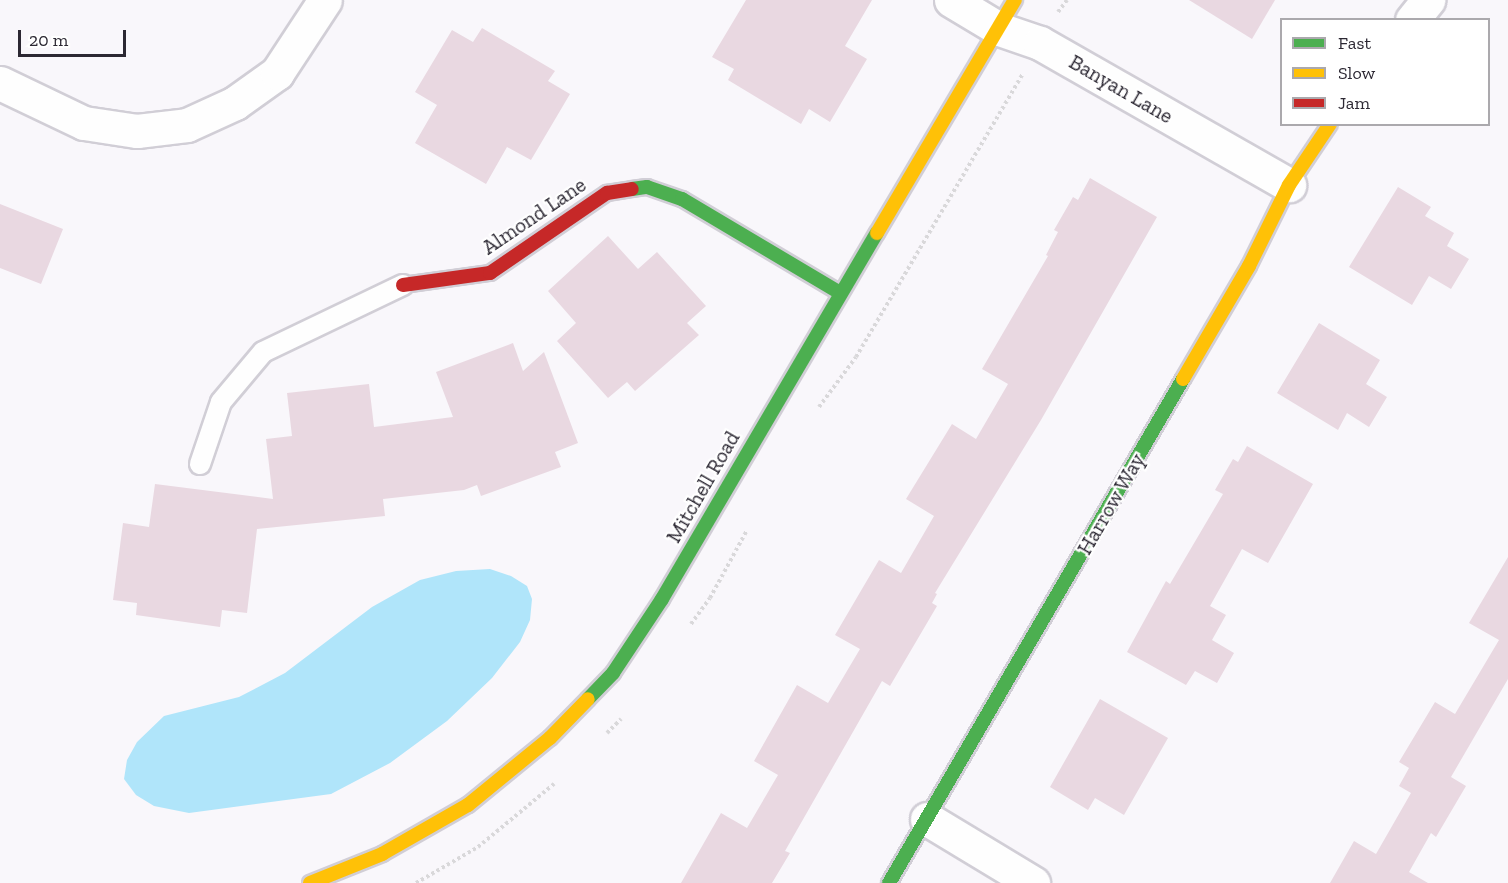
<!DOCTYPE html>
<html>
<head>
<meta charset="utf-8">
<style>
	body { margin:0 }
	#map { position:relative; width:1508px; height:883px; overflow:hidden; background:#f9f7fb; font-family:"Zilla Slab",serif }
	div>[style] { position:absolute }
	.water>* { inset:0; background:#b0e5fa }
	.building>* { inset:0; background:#e9d8e1 }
	.path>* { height:4px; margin-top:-2px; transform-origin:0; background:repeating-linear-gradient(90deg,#d9d8da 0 3px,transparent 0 6px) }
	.roads { filter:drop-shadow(2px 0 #d1ced6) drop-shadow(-2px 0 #d1ced6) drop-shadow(0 2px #d1ced6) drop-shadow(0 -2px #d1ced6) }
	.lane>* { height:20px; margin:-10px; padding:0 10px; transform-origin:10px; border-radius:10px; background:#fefefe }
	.street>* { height:33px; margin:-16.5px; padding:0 16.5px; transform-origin:16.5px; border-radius:16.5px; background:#fefefe }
	.fast>* { height:14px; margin:-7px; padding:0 7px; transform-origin:7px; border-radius:7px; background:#4caf50 }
	.slow>* { height:14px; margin:-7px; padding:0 7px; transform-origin:7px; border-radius:7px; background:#ffc107 }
	.jam>* { height:14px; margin:-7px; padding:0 7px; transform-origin:7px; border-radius:7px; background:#c62828 }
	span { translate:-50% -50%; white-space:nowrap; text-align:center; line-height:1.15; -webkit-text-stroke:4.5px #fff; paint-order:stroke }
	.street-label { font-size:21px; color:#2c2833 }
	.legend { position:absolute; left:1280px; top:18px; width:210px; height:108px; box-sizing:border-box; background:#fff; border:2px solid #aba9ad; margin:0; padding:8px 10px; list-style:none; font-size:18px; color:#2c2833 }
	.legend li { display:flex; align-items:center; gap:12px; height:30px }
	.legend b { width:30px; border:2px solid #aba9ad }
	.scale { position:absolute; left:18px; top:30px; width:108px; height:27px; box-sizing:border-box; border:3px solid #2c2833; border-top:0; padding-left:8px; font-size:18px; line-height:21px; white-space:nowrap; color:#2c2833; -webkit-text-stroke:4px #fff; paint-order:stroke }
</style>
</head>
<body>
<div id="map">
	<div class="water">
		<div style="clip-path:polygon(490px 569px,511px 576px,527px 586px,532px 599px,530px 620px,520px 642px,492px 678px,447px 721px,390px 763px,331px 794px,189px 813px,154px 806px,136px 795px,124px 779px,127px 760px,137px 742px,164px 716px,239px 697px,285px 673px,372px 607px,420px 580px,456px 571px)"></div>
	</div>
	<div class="building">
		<div style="clip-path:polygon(746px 0,872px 0,845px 46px,867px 59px,830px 122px,809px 109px,801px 124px,728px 80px,734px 69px,712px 57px)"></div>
		<div style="clip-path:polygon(1189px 0,1275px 0,1252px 39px)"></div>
		<div style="clip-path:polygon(482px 28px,555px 71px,548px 81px,570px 94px,531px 160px,507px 147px,486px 184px,415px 143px,437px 105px,415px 92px,452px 30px,473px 42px)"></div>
		<div style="clip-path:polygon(1090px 178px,1157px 217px,1041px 420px,935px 593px,937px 594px,932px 603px,937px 606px,890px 686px,882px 681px,785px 851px,790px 853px,772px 883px,681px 883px,721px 813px,747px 828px,778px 775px,754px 761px,797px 685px,828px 703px,860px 649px,835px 635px,879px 560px,901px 573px,934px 516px,906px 499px,952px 424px,976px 439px,1008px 384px,982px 369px,1048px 256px,1046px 255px,1058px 232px,1054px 230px,1073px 197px,1078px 200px)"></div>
		<div style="clip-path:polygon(1398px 187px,1431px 207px,1425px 216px,1454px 233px,1447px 246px,1469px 259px,1451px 289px,1429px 276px,1412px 305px,1349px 267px)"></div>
		<div style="clip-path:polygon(0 204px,63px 229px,41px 284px,0 268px)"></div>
		<div style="clip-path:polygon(608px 236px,638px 269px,657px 252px,706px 306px,687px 323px,699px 335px,635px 391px,627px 382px,608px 398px,557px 341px,576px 323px,548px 291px)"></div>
		<div style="clip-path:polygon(1319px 323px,1380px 360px,1366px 384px,1387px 397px,1369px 427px,1347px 413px,1338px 430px,1277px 393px)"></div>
		<div style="clip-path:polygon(513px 343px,523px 371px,544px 352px,578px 443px,555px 452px,561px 467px,481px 496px,477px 485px,464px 490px,383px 499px,385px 516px,257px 529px,247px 613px,222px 610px,220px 627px,136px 615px,137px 603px,113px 600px,123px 523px,149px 527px,155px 484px,273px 499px,266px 439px,292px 436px,287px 393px,369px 384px,374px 427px,453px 417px,436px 372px)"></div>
		<div style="clip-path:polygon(1247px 446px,1313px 484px,1268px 563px,1242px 549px,1210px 606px,1226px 615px,1212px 640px,1234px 653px,1217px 683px,1195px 671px,1186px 685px,1127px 652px,1166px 581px,1170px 584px,1223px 494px,1215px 490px,1233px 459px,1238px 462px)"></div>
		<div style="clip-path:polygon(1508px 557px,1508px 679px,1451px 777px,1466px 786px,1436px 837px,1431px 833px,1409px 872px,1428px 883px,1330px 883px,1354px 841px,1376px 854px,1411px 793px,1399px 786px,1409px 768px,1399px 762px,1435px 702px,1455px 714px,1499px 640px,1469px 623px)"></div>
		<div style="clip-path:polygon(1100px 699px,1168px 738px,1124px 815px,1095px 798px,1088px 810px,1050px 787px)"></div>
	</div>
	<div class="path">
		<div style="left:1058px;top:12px;width:15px;rotate:-53deg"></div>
		<div style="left:819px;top:407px;width:62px;rotate:-53.5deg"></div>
		<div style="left:856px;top:357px;width:329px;rotate:-59.5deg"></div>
		<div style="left:691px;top:624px;width:32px;rotate:-54deg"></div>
		<div style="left:710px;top:598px;width:77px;rotate:-61.4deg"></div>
		<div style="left:607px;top:733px;width:20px;rotate:-45deg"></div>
		<div style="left:416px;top:883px;width:72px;rotate:-30.1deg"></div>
		<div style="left:478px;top:847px;width:99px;rotate:-39.7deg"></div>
	</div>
	<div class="roads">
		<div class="lane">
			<div style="left:200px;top:464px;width:65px;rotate:-71.3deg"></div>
			<div style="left:221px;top:402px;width:65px;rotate:-50deg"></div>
			<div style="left:263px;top:352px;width:155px;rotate:-25.6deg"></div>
		</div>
		<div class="street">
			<div style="left:951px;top:0;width:56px;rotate:31.1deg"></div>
			<div style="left:999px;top:29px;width:43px;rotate:18.9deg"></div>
			<div style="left:1040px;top:43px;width:287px;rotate:29.7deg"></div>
			<div style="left:1412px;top:20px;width:26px;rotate:-51deg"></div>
			<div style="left:0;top:83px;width:93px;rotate:25.5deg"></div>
			<div style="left:84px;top:123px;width:54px;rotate:8.6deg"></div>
			<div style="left:137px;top:131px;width:50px;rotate:-6.8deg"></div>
			<div style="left:187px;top:125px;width:53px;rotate:-24.6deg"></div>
			<div style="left:235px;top:103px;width:52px;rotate:-35.5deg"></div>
			<div style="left:277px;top:73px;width:87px;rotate:-56.7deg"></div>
			<div style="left:927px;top:819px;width:124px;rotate:31.1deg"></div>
		</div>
		<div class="fast">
			<div style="left:632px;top:189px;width:15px;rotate:-8deg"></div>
			<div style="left:647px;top:187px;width:37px;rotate:19deg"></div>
			<div style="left:682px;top:199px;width:184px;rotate:30.7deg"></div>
			<div style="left:588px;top:699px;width:36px;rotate:-46deg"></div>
			<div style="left:613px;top:673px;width:89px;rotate:-56.5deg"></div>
			<div style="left:662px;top:599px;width:424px;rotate:-59.6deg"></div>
			<div style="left:889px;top:883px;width:583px;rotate:-59.74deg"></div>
		</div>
		<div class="slow">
			<div style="left:877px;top:233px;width:271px;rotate:-59.4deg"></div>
			<div style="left:1183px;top:379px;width:131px;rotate:-59.7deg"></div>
			<div style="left:1249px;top:266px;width:90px;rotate:-63.7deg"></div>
			<div style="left:1289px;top:185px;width:73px;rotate:-56.1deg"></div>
			<div style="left:310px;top:883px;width:78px;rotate:-21.9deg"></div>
			<div style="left:382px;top:854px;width:99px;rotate:-29.7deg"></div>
			<div style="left:468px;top:805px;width:106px;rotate:-39.3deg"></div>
			<div style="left:550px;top:738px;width:54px;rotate:-45.7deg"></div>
		</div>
		<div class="jam">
			<div style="left:403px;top:285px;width:88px;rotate:-7.9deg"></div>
			<div style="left:490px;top:273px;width:142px;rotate:-34.4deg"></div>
			<div style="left:607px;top:193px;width:25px;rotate:-9deg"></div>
		</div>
	</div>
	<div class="street-label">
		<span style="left:1121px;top:89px;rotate:30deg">Banyan Lane</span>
		<span style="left:534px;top:216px;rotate:-34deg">Almond Lane</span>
		<span style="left:703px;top:487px;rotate:-60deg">Mitchell Road</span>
		<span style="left:1111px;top:504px;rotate:-60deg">Harrow Way</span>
	</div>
	<ul class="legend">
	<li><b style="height:8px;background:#4caf50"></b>Fast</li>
	<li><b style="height:8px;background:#ffc107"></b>Slow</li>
	<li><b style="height:8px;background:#c62828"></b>Jam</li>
	</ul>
	<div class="scale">20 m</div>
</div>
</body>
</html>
